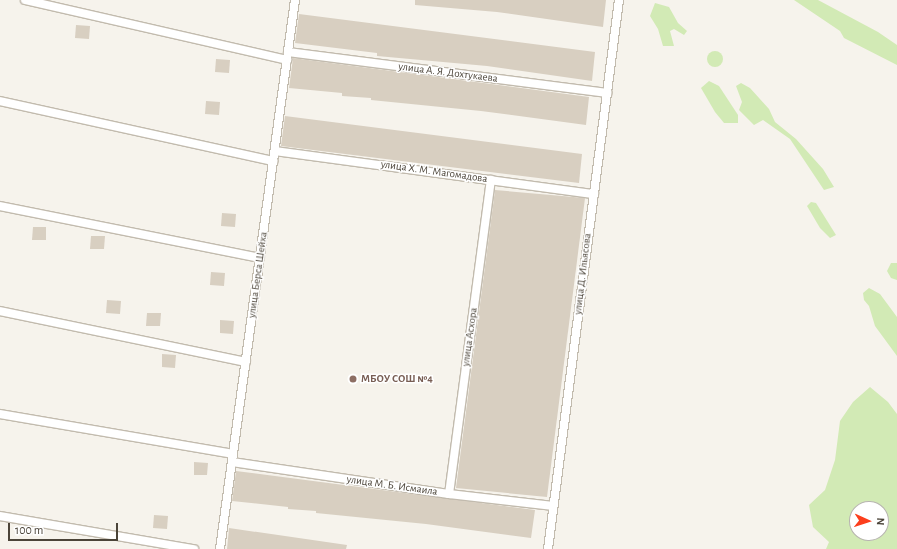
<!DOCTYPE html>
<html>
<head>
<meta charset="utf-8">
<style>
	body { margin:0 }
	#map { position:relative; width:897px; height:549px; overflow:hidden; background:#f6f3ec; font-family:"Alegreya Sans",sans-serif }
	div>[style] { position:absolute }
	.green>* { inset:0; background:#d2eab5 }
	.round { border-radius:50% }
	.building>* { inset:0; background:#d8cfc1 }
	.roads { filter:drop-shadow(1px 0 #c2bbae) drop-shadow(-1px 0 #c2bbae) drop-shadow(0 1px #c2bbae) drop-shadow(0 -1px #c2bbae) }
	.minor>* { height:8px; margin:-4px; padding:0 4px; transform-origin:4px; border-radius:4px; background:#fff }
	.dots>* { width:11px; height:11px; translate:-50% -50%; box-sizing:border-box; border:2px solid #fff; border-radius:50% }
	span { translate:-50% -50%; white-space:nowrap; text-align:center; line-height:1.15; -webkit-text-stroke:3px #fff; paint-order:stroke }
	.street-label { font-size:11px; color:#4b4439 }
	.education-label { font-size:11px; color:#785e54; font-weight:700 }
	.left { translate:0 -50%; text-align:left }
	.north { position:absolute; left:849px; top:501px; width:40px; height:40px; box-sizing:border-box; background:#fff; border:1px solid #b7b4b0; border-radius:50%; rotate:93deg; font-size:11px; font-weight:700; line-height:16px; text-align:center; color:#4b4439 }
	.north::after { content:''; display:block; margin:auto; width:14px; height:18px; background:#fc3f1d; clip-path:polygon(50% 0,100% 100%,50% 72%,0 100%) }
	.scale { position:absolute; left:8px; top:523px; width:110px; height:18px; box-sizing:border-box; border:2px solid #4b4439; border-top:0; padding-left:5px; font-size:12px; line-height:14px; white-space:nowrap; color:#4b4439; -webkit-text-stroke:3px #fff; paint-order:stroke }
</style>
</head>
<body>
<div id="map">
	<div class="green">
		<div style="clip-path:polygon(794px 0,818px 0,878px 32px,897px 45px,897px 65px,844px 38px,840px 31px)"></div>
		<div style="clip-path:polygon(655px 3px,669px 7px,678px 23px,687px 31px,684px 35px,674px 29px,670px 31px,674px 46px,663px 46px,658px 29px,650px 16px)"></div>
		<div class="round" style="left:707px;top:51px;width:16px;height:16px"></div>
		<div style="clip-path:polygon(709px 81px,719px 86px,738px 115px,738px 123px,724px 123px,715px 112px,701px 88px)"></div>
		<div style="clip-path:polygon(741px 83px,750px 88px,769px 109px,775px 122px,796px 139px,823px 169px,834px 187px,824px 190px,790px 139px,763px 120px,754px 125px,739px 110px,742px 102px,736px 86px)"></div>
		<div style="clip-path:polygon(811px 202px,816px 203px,836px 235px,830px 238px,820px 228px,807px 206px)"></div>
		<div style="clip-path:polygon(891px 263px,897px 263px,897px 280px,891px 278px,887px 271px)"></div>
		<div style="clip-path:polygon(869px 288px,880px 294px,897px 317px,897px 356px,875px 326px,869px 306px,864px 300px,863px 293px)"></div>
		<div style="clip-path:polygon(evenodd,870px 387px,888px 402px,897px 414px,897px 549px,826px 549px,829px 542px,813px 527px,809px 505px,825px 490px,835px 460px,840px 421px,853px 402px,870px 387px,857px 509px,881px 509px,881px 533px,857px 533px,857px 509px)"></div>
	</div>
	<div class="building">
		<div style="clip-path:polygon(415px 0,606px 0,603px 27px,497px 12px,415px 5px)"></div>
		<div style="clip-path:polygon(299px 14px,595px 52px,592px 81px,487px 66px,377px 56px,377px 53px,295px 43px)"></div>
		<div style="clip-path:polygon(76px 25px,90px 26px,89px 39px,75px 38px)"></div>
		<div style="clip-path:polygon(293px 58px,589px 97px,586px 125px,481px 111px,371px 100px,371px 98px,342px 96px,342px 93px,289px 88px)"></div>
		<div style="clip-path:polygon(216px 59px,230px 60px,229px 73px,215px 72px)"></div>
		<div style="clip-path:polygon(206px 101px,220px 102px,219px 115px,205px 114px)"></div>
		<div style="clip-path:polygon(285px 116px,582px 154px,579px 183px,281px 146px)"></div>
		<div style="clip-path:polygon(495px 190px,585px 198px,547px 497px,456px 488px)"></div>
		<div style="clip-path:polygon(222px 213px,236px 214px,235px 227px,221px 226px)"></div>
		<div style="clip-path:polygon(33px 227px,46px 227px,46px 240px,32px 240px)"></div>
		<div style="clip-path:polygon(91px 236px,105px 236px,104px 249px,90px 249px)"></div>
		<div style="clip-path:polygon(211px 272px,225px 273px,224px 286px,210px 285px)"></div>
		<div style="clip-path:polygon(107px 300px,121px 301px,120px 314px,106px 313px)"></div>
		<div style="clip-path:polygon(147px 313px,161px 313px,160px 326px,146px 326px)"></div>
		<div style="clip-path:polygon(220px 320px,234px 321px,233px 334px,220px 333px)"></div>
		<div style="clip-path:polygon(162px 354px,176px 355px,175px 368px,162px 367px)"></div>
		<div style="clip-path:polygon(194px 462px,208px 463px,207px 475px,194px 475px)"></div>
		<div style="clip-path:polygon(236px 471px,535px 510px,531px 538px,426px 524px,316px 513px,316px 511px,288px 509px,288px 507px,232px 501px)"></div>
		<div style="clip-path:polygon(154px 515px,168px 516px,167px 529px,153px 528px)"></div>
		<div style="clip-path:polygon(229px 528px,347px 545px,346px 549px,227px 549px)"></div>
	</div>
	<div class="roads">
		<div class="minor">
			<div style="left:25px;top:0;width:269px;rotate:12.9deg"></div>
			<div style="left:288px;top:52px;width:322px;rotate:7.3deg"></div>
			<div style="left:0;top:101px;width:280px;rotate:12.4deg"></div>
			<div style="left:275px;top:151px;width:322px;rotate:7.7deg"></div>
			<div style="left:0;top:206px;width:265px;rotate:11.3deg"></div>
			<div style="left:0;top:311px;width:251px;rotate:11.7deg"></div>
			<div style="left:0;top:414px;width:236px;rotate:9.7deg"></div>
			<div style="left:232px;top:462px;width:219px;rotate:8.4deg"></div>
			<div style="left:449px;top:494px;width:105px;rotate:6.6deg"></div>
			<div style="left:449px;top:494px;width:317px;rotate:-82.4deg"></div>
			<div style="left:0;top:516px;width:197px;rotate:9.7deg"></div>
			<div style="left:220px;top:549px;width:554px;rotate:-82.22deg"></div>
			<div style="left:548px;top:549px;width:554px;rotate:-82.63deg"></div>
		</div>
	</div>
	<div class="dots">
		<div style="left:353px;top:379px;background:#8d6e63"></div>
	</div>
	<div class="street-label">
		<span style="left:448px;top:73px;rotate:7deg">улица А. Я. Дохтукаева</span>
		<span style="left:434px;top:172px;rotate:8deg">улица Х. М. Магомадова</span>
		<span style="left:583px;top:274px;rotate:-83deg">улица Д. Ильясова</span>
		<span style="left:258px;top:275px;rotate:-82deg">улица Берса Шейха</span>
		<span style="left:470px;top:337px;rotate:-82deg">улица Асхора</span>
		<span style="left:392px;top:486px;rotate:8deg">улица М. Б. Исмаила</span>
	</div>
	<div class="education-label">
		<span class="left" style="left:361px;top:379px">МБОУ СОШ №4</span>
	</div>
	<div class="north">N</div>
	<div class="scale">100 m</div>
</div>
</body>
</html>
